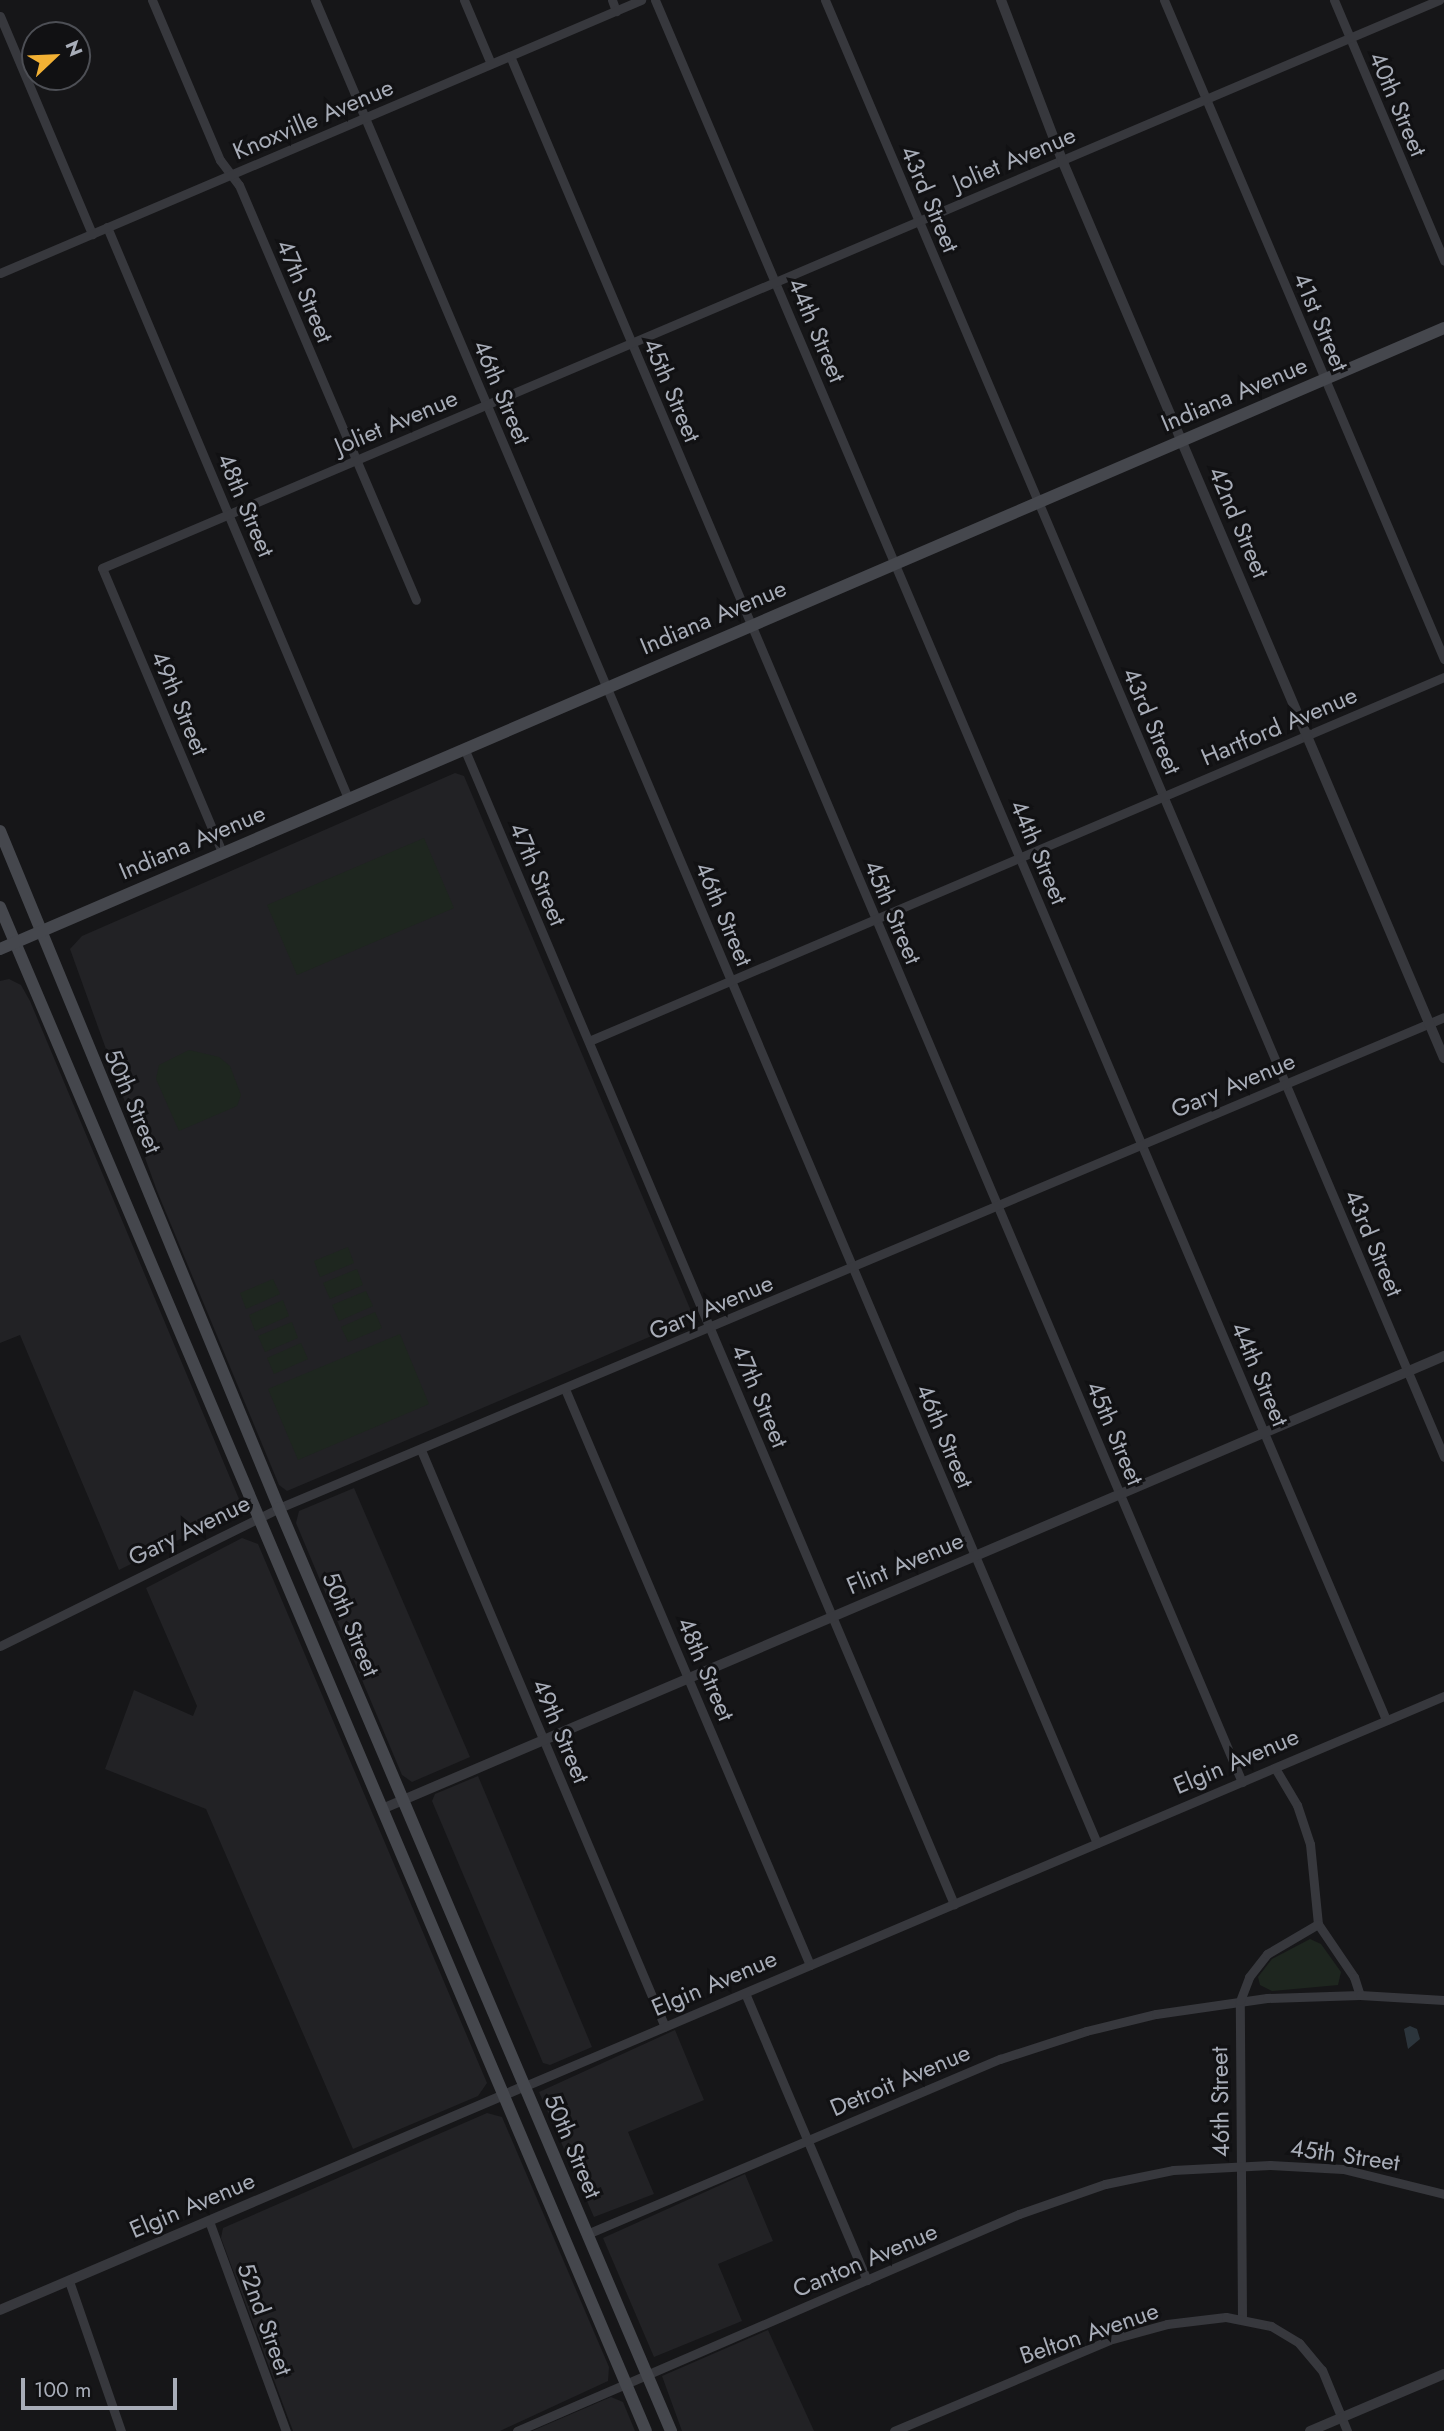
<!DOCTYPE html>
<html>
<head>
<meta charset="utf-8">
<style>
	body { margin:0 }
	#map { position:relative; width:1444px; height:2431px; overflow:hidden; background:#161618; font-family:Jost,sans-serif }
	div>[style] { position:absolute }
	.built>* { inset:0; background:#222225 }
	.green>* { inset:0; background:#1e261f }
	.water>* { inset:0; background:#2c353c }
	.minor>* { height:9px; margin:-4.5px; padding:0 4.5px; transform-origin:4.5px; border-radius:4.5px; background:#37383d }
	.tertiary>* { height:10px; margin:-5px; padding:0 5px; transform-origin:5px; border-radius:5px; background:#37383d }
	.secondary>* { height:12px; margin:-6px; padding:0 6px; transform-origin:6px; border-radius:6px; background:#45474d }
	span { translate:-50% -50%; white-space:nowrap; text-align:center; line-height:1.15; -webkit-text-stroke:6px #111113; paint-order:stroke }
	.street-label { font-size:24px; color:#a8adb8 }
	.north { position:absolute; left:21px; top:21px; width:70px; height:70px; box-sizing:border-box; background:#111113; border:2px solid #4d4f55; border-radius:50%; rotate:67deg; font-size:19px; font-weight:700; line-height:28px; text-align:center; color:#a8adb8 }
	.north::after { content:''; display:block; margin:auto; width:24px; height:32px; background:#f2b134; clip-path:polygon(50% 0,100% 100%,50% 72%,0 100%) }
	.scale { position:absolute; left:21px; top:2378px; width:156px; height:32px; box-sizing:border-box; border:4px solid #a8adb8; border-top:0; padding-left:9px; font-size:21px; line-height:24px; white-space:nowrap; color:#a8adb8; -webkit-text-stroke:5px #111113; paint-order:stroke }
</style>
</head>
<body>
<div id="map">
	<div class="built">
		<div style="clip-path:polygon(455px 773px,464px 776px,694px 1318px,287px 1491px,279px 1485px,157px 1191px,70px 949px,82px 936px)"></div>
		<div style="clip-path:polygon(9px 979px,21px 985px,30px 1001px,239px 1499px,234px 1512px,119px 1570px,20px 1335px,0 1343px,0 981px)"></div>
		<div style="clip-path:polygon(354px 1488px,470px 1757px,412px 1782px,402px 1775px,296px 1523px,299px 1511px)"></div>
		<div style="clip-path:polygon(242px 1538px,258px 1544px,487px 2083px,478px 2096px,353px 2149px,206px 1809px,105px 1769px,134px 1690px,193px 1716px,197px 1706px,146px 1588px)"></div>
		<div style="clip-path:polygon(478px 1776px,592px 2047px,550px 2065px,543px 2063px,432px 1801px,435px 1794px)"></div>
		<div style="clip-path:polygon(675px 2030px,704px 2100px,628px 2132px,654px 2194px,594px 2217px,539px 2092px)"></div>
		<div style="clip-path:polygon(487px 2113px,502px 2117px,609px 2367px,608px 2381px,500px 2431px,293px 2431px,221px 2238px,223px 2228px)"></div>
		<div style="clip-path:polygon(745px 2174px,773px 2241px,718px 2264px,742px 2321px,654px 2357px,603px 2238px)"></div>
		<div style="clip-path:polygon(768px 2330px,814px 2431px,682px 2431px,662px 2376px)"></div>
		<div style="clip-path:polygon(611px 2397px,623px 2402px,635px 2431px,532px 2431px)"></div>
	</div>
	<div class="green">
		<div style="clip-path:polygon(424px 838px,454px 908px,297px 975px,267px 905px)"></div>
		<div style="clip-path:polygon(189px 1050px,219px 1057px,230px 1066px,241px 1095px,237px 1106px,179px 1131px,156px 1079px,159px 1065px)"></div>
		<div style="clip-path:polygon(348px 1247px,354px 1263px,320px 1277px,314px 1261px)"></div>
		<div style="clip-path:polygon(357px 1269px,363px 1285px,330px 1299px,323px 1283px)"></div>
		<div style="clip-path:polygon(273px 1279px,280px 1294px,246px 1309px,240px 1293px)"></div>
		<div style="clip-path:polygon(366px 1291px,373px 1306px,339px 1321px,332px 1305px)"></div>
		<div style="clip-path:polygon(283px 1300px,289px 1316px,255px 1331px,249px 1315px)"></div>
		<div style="clip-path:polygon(375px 1312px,382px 1328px,348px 1342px,341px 1327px)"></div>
		<div style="clip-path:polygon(292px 1322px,298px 1338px,265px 1352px,258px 1336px)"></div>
		<div style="clip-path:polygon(400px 1334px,429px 1404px,298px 1460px,268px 1389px)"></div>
		<div style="clip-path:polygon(301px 1343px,308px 1359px,274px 1374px,267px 1358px)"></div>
		<div style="clip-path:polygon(1310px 1939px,1321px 1944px,1341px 1972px,1338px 1985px,1272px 1991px,1260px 1985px,1258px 1977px,1272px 1959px)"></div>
	</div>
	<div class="water">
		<div style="clip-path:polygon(1410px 2026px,1417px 2029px,1420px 2039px,1408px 2049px,1404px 2029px)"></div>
	</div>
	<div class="minor">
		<div style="left:152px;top:0;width:174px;rotate:67deg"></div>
		<div style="left:220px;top:160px;width:31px;rotate:53deg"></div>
		<div style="left:239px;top:185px;width:451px;rotate:66.9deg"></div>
		<div style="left:315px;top:0;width:2002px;rotate:67.01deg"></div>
		<div style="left:464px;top:0;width:69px;rotate:67.1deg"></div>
		<div style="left:612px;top:0;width:12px;rotate:70deg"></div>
		<div style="left:655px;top:0;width:1869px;rotate:66.97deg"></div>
		<div style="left:825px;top:0;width:1583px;rotate:66.98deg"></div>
		<div style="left:1164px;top:0;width:716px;rotate:66.98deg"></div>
		<div style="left:1334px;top:0;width:283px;rotate:67.1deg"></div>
		<div style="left:0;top:16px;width:237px;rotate:67.1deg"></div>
		<div style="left:510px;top:56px;width:1875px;rotate:67.02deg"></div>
		<div style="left:107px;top:227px;width:620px;rotate:67.12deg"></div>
		<div style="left:0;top:273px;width:697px;rotate:-23.07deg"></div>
		<div style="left:464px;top:748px;width:1256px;rotate:67.03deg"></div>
		<div style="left:222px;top:852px;width:308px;rotate:-112.9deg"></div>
		<div style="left:102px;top:568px;width:1453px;rotate:-23.02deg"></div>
		<div style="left:589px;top:1041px;width:929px;rotate:-23.06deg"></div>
		<div style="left:565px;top:1389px;width:626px;rotate:66.96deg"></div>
		<div style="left:421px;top:1450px;width:626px;rotate:67.08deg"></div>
		<div style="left:0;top:1646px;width:311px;rotate:-26.3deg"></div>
		<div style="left:279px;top:1508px;width:1264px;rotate:-22.85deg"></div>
		<div style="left:1275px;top:1768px;width:43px;rotate:59.3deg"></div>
		<div style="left:1297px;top:1805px;width:41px;rotate:71.6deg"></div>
		<div style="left:1310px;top:1844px;width:80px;rotate:84.3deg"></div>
		<div style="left:1318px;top:1924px;width:64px;rotate:55.8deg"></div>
		<div style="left:1354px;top:1977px;width:19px;rotate:72deg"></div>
		<div style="left:745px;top:1993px;width:312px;rotate:67deg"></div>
		<div style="left:525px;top:2086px;width:998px;rotate:-23deg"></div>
		<div style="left:209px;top:2221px;width:224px;rotate:69.9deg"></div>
		<div style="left:587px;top:2234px;width:449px;rotate:-23deg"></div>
		<div style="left:1000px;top:2059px;width:90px;rotate:-18deg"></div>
		<div style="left:1086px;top:2031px;width:72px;rotate:-13.7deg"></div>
		<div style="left:1156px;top:2014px;width:112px;rotate:-8.2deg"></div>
		<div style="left:1267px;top:1998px;width:93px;rotate:-1.8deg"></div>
		<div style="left:1360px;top:1995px;width:84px;rotate:3.4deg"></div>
		<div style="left:69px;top:2281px;width:159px;rotate:70.9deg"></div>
		<div style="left:1242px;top:2318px;width:317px;rotate:-90.4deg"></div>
		<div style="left:1240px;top:2001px;width:26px;rotate:-69deg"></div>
		<div style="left:1249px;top:1977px;width:29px;rotate:-52deg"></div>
		<div style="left:1267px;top:1954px;width:59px;rotate:-30.5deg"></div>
		<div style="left:517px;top:2431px;width:547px;rotate:-23.38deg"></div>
		<div style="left:1019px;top:2214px;width:91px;rotate:-19.2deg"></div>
		<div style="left:1105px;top:2184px;width:69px;rotate:-11.6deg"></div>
		<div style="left:1173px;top:2170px;width:97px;rotate:-3deg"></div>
		<div style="left:1270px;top:2165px;width:73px;rotate:3.1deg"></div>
		<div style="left:1343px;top:2169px;width:104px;rotate:13.9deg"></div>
		<div style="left:894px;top:2431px;width:233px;rotate:-22.9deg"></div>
		<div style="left:1109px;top:2340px;width:60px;rotate:-15.4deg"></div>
		<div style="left:1167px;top:2324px;width:59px;rotate:-6.8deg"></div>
		<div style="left:1226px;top:2317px;width:46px;rotate:11.3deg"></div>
		<div style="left:1271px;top:2326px;width:33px;rotate:31deg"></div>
		<div style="left:1299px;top:2343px;width:35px;rotate:50deg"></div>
		<div style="left:1322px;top:2370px;width:66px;rotate:67.7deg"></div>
	</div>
	<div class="tertiary">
		<div style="left:1001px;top:0;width:171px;rotate:69.1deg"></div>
		<div style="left:1062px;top:160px;width:976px;rotate:66.96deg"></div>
		<div style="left:382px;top:1809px;width:1155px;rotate:-23.1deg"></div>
		<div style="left:0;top:2310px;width:571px;rotate:-23.11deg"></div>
		<div style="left:1310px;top:2431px;width:146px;rotate:-23deg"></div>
	</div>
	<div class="secondary">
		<div style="left:0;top:831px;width:732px;rotate:67.6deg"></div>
		<div style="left:279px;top:1508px;width:1003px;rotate:66.99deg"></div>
		<div style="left:0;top:907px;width:1655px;rotate:67.03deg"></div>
		<div style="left:0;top:949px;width:1572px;rotate:-23.27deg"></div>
	</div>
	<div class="street-label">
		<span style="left:1398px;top:104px;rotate:67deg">40th Street</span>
		<span style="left:313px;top:119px;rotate:-23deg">Knoxville Avenue</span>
		<span style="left:1014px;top:159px;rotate:-23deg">Joliet Avenue</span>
		<span style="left:930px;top:199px;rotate:67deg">43rd Street</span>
		<span style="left:305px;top:291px;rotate:67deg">47th Street</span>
		<span style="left:1321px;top:322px;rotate:67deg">41st Street</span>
		<span style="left:817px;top:330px;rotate:67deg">44th Street</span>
		<span style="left:672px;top:390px;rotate:67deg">45th Street</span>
		<span style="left:502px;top:392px;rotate:67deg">46th Street</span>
		<span style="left:1234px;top:394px;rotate:-23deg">Indiana Avenue</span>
		<span style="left:396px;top:422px;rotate:-23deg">Joliet Avenue</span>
		<span style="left:246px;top:505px;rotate:67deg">48th Street</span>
		<span style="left:1239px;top:522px;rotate:67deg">42nd Street</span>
		<span style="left:713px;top:617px;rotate:-23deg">Indiana Avenue</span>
		<span style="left:180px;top:703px;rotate:67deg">49th Street</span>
		<span style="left:1152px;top:721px;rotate:67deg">43rd Street</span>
		<span style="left:1279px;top:726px;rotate:-23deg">Hartford Avenue</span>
		<span style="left:192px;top:842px;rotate:-23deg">Indiana Avenue</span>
		<span style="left:1039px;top:852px;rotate:67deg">44th Street</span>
		<span style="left:538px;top:874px;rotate:67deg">47th Street</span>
		<span style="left:893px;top:912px;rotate:67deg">45th Street</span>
		<span style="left:724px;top:914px;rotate:67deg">46th Street</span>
		<span style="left:1233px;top:1085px;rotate:-23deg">Gary Avenue</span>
		<span style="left:133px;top:1101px;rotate:67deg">50th Street</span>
		<span style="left:1374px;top:1243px;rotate:67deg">43rd Street</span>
		<span style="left:711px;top:1307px;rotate:-23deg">Gary Avenue</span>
		<span style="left:1260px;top:1374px;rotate:67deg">44th Street</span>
		<span style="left:760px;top:1396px;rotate:67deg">47th Street</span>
		<span style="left:1115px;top:1433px;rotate:67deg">45th Street</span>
		<span style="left:945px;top:1436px;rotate:67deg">46th Street</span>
		<span style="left:189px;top:1530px;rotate:-26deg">Gary Avenue</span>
		<span style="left:905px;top:1563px;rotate:-23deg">Flint Avenue</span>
		<span style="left:351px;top:1624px;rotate:67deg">50th Street</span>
		<span style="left:706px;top:1669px;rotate:67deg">48th Street</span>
		<span style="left:561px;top:1731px;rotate:67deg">49th Street</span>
		<span style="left:1236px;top:1761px;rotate:-23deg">Elgin Avenue</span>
		<span style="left:714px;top:1983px;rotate:-23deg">Elgin Avenue</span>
		<span style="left:900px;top:2080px;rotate:-23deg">Detroit Avenue</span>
		<span style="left:1220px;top:2102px;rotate:-91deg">46th Street</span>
		<span style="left:573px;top:2146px;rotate:67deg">50th Street</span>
		<span style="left:1345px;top:2155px;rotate:8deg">45th Street</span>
		<span style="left:192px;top:2205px;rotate:-23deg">Elgin Avenue</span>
		<span style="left:865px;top:2260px;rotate:-23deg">Canton Avenue</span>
		<span style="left:265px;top:2319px;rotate:70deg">52nd Street</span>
		<span style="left:1089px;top:2333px;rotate:-19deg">Belton Avenue</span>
	</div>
	<div class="north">N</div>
	<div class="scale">100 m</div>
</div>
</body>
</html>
